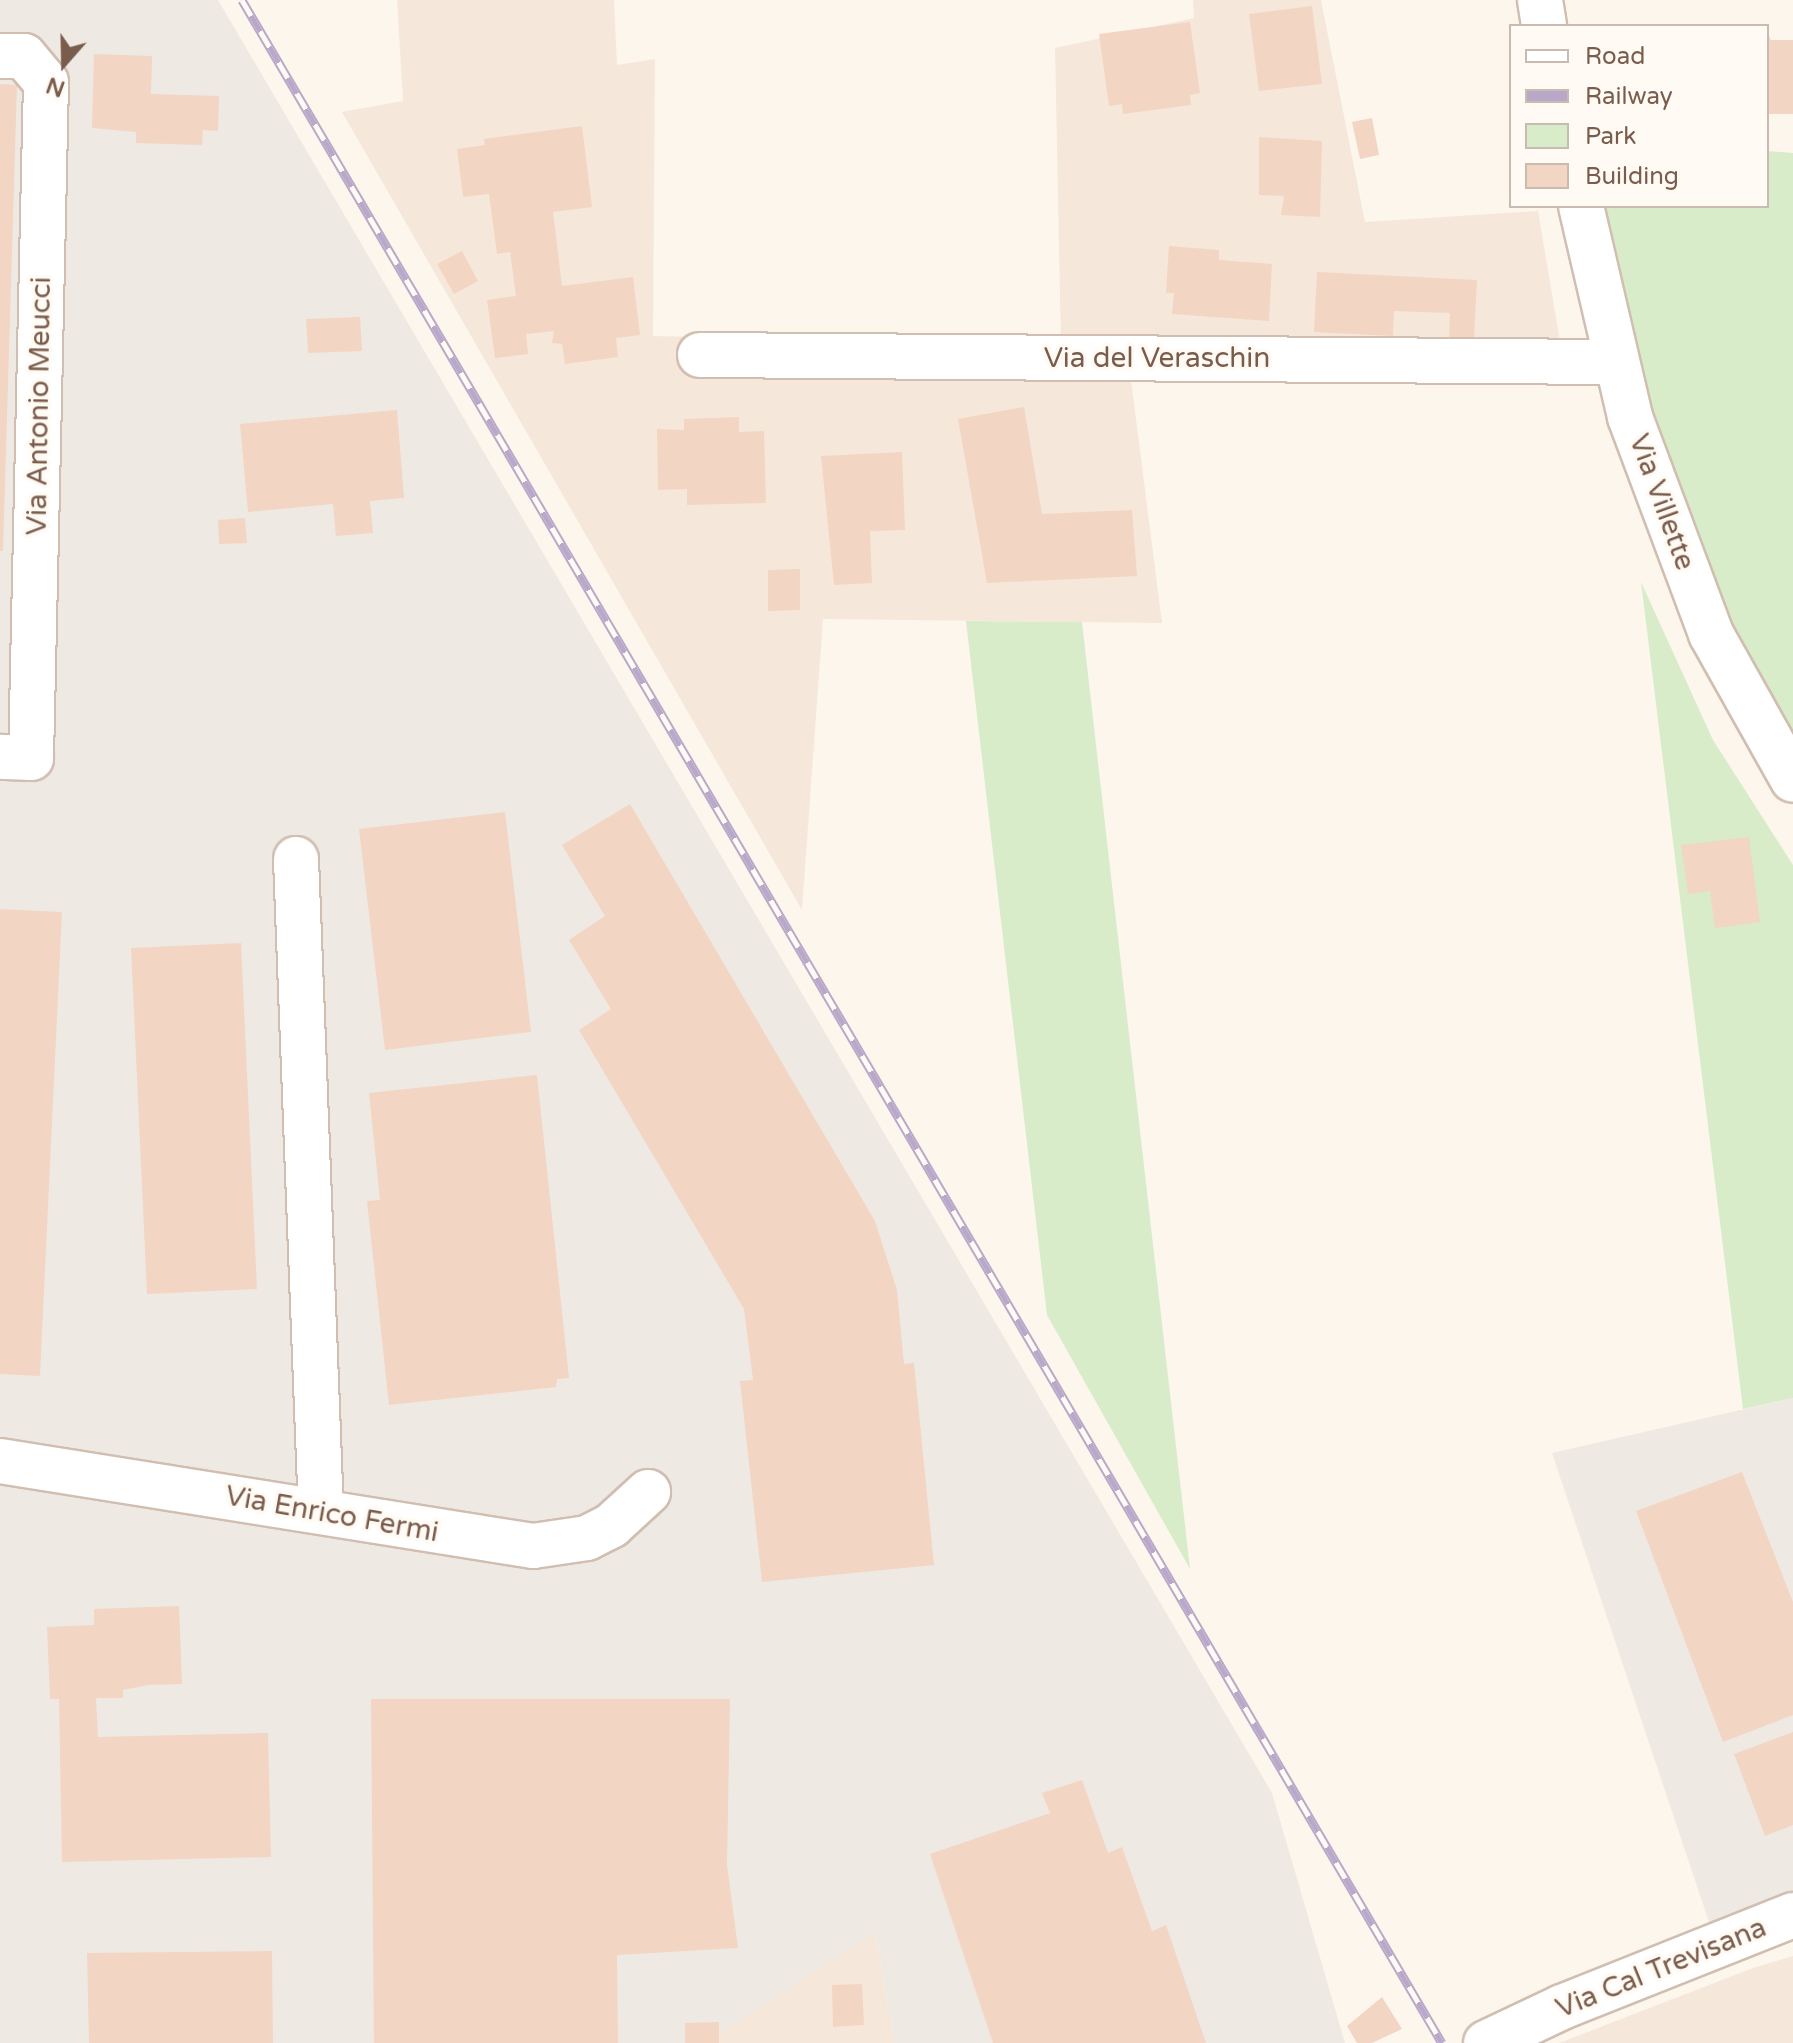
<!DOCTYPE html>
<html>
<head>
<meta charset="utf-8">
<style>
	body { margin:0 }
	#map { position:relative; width:1793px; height:2043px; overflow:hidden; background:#fdf6ec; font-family:"Varela Round",sans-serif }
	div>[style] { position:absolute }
	.residential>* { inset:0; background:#f5e8da }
	.industrial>* { inset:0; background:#efe9e4 }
	.green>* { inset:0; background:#d8ecc9 }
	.building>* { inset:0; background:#f3d5c3 }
	.roads { filter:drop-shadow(2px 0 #d1beb0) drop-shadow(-2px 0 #d1beb0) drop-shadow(0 2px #d1beb0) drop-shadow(0 -2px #d1beb0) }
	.minor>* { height:44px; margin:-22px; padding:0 22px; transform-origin:22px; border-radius:22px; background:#fff }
	.rail>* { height:9px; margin-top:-4.5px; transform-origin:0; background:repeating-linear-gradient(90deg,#fffaf3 0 18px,#b9a8c9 0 36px); box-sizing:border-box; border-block:2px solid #b9a8c9 }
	span { translate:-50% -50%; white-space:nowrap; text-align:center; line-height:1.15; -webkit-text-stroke:7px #fffaf3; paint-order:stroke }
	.street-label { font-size:28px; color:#7a5c4d }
	.legend { position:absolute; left:1509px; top:24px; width:260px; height:184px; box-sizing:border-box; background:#fffaf3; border:2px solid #cabbb1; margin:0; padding:10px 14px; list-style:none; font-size:24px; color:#7a5c4d }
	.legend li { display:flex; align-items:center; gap:16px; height:40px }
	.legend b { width:40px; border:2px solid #cabbb1 }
	.north { position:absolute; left:24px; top:24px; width:80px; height:80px; -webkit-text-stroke:6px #fffaf3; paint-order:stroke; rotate:200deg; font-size:22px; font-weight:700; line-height:32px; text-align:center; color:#7a5c4d }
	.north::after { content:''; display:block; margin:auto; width:28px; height:36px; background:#7a5c4d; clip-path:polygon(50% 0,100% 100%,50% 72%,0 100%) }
</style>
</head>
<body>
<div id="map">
	<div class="residential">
		<div style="clip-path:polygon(397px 0,614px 0,617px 65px,655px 59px,653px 336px,1061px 344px,1055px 48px,1194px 18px,1193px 0,1321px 0,1365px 222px,1538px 211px,1565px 371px,1128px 356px,1162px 623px,823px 619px,802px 910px,342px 112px,403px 101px)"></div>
		<div style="clip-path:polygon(875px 1932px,895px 2043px,703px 2043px)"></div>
		<div style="clip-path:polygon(1793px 1956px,1793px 2043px,1559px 2043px,1753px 1968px)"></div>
	</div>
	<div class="industrial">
		<div style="clip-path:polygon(0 0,218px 0,1272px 1793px,1345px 2043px,895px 2043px,875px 1932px,703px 2043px,0 2043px)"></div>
		<div style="clip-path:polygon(1793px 1398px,1793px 1898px,1710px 1925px,1552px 1453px)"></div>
	</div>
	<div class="green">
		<div style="clip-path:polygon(1767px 151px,1793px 153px,1793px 741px,1710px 580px,1630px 358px,1605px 206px,1767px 206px)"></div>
		<div style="clip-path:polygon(1641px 582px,1713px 740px,1793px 865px,1793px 1398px,1743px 1409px)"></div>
		<div style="clip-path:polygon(966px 621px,1082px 622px,1190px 1569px,1047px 1315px)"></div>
	</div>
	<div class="building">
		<div style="clip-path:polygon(1312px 6px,1322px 84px,1259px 91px,1249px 14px)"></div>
		<div style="clip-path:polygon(1190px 22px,1200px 93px,1190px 95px,1191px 105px,1123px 114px,1122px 104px,1109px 106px,1099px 34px)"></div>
		<div style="clip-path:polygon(1767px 32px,1771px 40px,1793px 40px,1793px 114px,1767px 114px)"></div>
		<div style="clip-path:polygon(94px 54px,152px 56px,151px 94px,219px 96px,218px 131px,203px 130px,202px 145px,136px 143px,136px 132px,92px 128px)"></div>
		<div style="clip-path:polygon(0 84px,17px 85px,3px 551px,0 551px)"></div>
		<div style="clip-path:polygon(1372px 118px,1379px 155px,1360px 159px,1352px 122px)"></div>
		<div style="clip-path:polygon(582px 126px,592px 207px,553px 212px,562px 286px,633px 277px,640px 335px,616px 338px,618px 357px,565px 364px,562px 344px,552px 343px,554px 331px,526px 334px,528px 354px,495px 358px,487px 300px,516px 296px,510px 252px,497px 254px,489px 194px,463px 197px,457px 149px,485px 145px,484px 139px)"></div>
		<div style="clip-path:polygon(1259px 137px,1322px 141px,1320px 217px,1281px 215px,1284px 196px,1259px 195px)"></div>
		<div style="clip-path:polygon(1169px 246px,1219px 250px,1219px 260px,1272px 264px,1269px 321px,1172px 314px,1174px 293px,1166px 293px)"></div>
		<div style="clip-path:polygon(462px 251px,478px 281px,454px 294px,437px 264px)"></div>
		<div style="clip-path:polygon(1317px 272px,1477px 280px,1474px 339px,1449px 338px,1450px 313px,1394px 311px,1393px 336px,1314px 332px)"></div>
		<div style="clip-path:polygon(360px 317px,362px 351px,308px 353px,306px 319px)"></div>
		<div style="clip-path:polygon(1024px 407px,1042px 514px,1132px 510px,1137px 576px,987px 583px,958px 419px)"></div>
		<div style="clip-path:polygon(397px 410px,404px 498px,370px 501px,373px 533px,336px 536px,333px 504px,248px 512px,240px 424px)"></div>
		<div style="clip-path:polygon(739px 417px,739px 432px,764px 431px,766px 503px,687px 505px,687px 489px,658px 490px,657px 429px,684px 430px,684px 419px)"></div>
		<div style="clip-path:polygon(902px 452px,905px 530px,870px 531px,872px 583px,834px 585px,821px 456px)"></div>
		<div style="clip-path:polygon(245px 518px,247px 543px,219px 544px,218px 520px)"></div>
		<div style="clip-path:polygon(800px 569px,800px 610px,768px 611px,768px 570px)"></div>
		<div style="clip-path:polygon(630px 804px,875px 1221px,897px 1290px,904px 1364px,914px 1363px,934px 1565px,762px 1582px,740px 1381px,753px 1380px,744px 1309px,579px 1030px,611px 1009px,569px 940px,605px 916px,562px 845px)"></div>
		<div style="clip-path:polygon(505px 812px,531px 1032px,385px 1050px,359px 829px)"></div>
		<div style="clip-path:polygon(1749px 837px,1760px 922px,1715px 928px,1710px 891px,1688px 894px,1681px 845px)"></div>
		<div style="clip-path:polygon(0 909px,62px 912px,40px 1376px,0 1374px)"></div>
		<div style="clip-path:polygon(241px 943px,257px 1289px,147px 1294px,131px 948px)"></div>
		<div style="clip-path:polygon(537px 1075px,569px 1378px,557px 1379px,556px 1387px,389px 1405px,367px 1201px,380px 1200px,369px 1093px)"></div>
		<div style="clip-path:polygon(1742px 1472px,1793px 1602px,1793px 1715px,1723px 1742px,1636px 1511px)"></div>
		<div style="clip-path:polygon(179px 1606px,182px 1684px,148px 1685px,123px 1690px,123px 1698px,96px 1698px,98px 1737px,268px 1733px,271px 1857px,62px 1862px,59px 1699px,50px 1699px,47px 1627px,94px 1625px,94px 1609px)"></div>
		<div style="clip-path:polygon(371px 1699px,730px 1699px,727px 1865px,738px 1948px,617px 1955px,618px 2043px,374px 2043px)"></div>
		<div style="clip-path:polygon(1793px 1732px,1793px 1825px,1765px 1836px,1734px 1754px)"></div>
		<div style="clip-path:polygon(1082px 1780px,1108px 1853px,1122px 1847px,1152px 1931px,1166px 1925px,1206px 2043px,993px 2043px,930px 1854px,1050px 1813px,1042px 1793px)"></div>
		<div style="clip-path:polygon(272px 1951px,273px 2043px,89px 2043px,87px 1953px)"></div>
		<div style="clip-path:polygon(862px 1984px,864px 2025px,833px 2027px,832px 1985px)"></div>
		<div style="clip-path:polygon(1382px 1997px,1402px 2029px,1372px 2043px,1357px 2043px,1347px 2026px)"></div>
		<div style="clip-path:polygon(719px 2022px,719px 2043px,685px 2043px,685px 2023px)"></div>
	</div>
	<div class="roads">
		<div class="minor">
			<div style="left:1540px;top:0;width:26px;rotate:81deg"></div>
			<div style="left:0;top:56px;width:24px"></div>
			<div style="left:24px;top:56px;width:34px;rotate:50deg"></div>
			<div style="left:46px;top:82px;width:676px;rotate:91.27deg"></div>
			<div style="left:31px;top:758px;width:31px;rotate:-178deg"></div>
			<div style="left:1581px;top:206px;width:217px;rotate:76.9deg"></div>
			<div style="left:1630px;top:417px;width:232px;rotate:69.5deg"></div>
			<div style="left:1711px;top:634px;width:167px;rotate:60.7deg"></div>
			<div style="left:700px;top:355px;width:914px;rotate:0.44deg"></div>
			<div style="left:296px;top:859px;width:653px;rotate:87.81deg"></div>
			<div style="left:0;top:1461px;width:540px;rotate:9.06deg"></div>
			<div style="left:533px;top:1546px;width:55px;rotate:-8.4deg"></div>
			<div style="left:587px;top:1538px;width:28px;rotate:-27deg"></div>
			<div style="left:612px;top:1525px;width:49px;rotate:-42.5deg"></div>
			<div style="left:1486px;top:2043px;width:84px;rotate:-25.3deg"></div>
			<div style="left:1562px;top:2007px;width:249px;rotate:-21.7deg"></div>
		</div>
	</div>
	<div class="rail">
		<div style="left:242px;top:0;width:2369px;rotate:59.57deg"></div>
	</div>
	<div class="street-label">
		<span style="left:1157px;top:358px">Via del Veraschin</span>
		<span style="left:39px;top:406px;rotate:-89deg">Via Antonio Meucci</span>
		<span style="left:1662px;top:502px;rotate:70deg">Via Villette</span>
		<span style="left:332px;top:1514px;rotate:10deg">Via Enrico Fermi</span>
		<span style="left:1661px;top:1968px;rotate:-22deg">Via Cal Trevisana</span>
	</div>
	<ul class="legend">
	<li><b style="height:10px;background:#fff"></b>Road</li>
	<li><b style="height:10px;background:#b9a8c9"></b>Railway</li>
	<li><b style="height:22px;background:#d8ecc9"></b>Park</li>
	<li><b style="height:22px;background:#f3d5c3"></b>Building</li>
	</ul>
	<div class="north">N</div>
</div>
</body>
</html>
